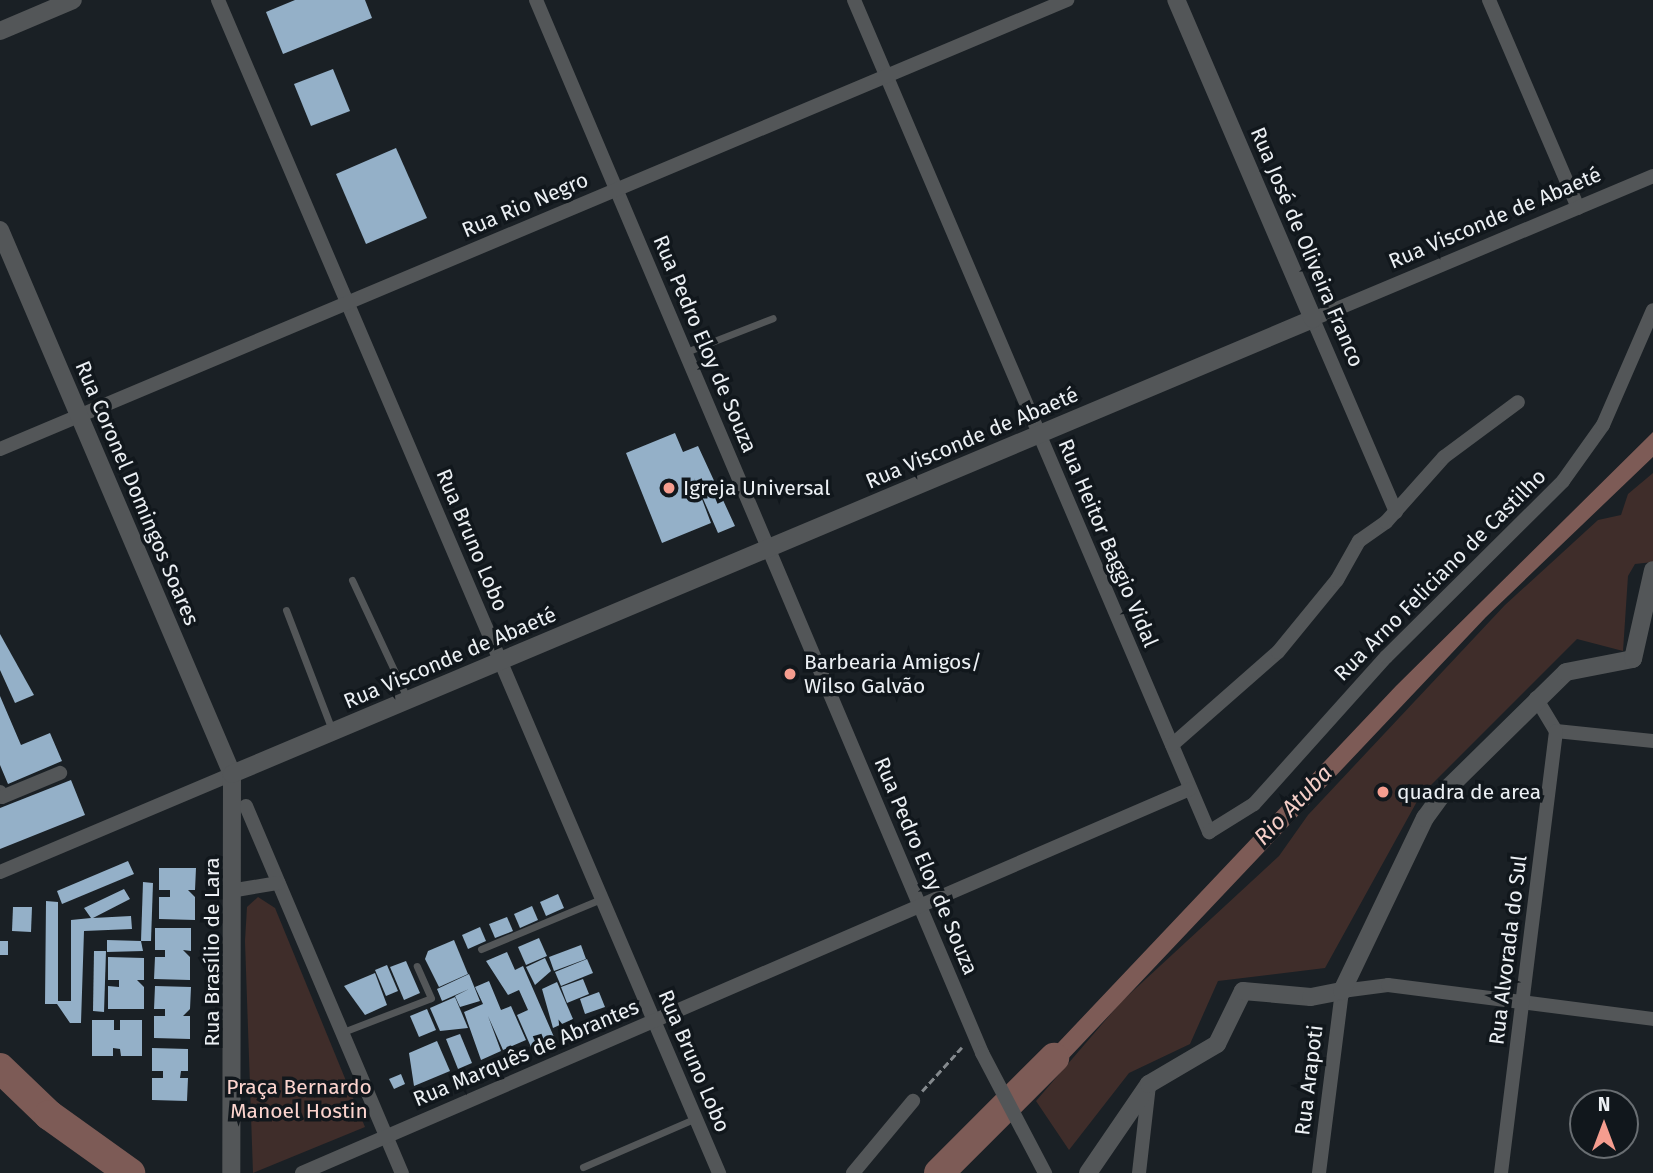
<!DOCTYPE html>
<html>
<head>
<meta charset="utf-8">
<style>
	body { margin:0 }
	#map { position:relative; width:1653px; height:1173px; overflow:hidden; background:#1a2025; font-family:"Fira Sans",sans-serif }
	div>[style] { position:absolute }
	.green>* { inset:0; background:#3f2d2a }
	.water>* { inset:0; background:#7d5b56 }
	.river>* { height:30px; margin:-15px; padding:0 15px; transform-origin:15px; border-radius:15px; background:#7d5b56 }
	.building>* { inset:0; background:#94b0c8 }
	.path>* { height:2.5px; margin-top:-1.25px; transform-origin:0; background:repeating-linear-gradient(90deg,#84898d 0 7px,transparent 0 10.5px) }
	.service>* { height:7px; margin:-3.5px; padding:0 3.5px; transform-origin:3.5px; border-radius:3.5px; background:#535658 }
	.minor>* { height:14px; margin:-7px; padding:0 7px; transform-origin:7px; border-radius:7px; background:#535658 }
	.tertiary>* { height:18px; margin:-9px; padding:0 9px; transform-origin:9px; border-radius:9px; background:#535658 }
	.dots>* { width:19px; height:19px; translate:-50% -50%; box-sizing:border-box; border:4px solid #11171c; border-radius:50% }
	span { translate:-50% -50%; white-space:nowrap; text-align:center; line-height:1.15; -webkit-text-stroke:7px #11171c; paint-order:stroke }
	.street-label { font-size:21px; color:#ecf0f4 }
	.poi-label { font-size:21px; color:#ecf0f4 }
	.left { translate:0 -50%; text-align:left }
	.park-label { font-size:21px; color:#fcd4ce }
	.water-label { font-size:23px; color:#f6cfc8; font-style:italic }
	.north { position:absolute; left:1569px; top:1089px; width:70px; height:70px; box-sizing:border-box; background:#11171c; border:2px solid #696e72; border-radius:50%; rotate:0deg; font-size:19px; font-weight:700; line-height:28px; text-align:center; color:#ecf0f4 }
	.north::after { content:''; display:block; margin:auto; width:24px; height:32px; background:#f59d8f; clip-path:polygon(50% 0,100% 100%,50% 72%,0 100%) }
</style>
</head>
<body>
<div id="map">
	<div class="green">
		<div style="clip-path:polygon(1653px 473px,1653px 562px,1635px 564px,1628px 576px,1623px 651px,1577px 639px,1420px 796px,1325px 968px,1218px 981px,1190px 1044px,1129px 1073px,1069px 1150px,1036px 1101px,1121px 1002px,1279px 856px,1308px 815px,1505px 605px,1598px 520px,1621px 515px,1628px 494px)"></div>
		<div style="clip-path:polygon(258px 897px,275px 908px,365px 1127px,253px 1173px,245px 941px,247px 907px)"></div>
	</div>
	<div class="water">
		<div style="clip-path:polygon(1653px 432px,1653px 457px,1486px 617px,1029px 1100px,1023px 1080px,1396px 686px)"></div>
	</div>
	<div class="river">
		<div style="left:0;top:1068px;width:68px;rotate:43.8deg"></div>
		<div style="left:49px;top:1115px;width:100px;rotate:35.6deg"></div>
		<div style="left:939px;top:1173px;width:163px;rotate:-45deg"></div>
	</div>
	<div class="building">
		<div style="clip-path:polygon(295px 0,365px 0,372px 18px,283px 54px,266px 12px)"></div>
		<div style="clip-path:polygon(333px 69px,350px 111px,311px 126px,294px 84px)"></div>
		<div style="clip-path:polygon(396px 148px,427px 218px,366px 244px,336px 174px)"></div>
		<div style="clip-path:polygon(675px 433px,683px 452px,698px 446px,735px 526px,718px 533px,694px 478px,711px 523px,662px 543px,626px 453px)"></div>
		<div style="clip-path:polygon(0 634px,34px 695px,15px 703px,0 670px)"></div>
		<div style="clip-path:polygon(0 696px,21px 745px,50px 733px,62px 761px,8px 784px,0 765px)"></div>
		<div style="clip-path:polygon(71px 780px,85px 815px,0 849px,0 808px)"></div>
		<div style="clip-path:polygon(128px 861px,134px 874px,62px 904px,57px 891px)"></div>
		<div style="clip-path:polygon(159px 868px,196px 868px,195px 890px,188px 890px,195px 897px,195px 920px,159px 919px,159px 897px,170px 897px,170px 890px,159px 890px)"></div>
		<div style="clip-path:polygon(143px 882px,153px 883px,151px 941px,141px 941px)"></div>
		<div style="clip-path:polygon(124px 889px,130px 899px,93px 918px,131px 916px,132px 929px,84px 931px,81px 1023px,70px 1023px,57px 1004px,45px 1004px,46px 901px,58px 902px,58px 1001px,71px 1001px,71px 920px,91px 918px,84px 908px)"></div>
		<div style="clip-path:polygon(558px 894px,564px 908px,546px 916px,540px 902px)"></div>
		<div style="clip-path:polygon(532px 906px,538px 920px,520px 928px,514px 914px)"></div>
		<div style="clip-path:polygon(13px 907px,32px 907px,31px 932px,12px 931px)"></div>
		<div style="clip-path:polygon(507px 917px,513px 931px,495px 938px,489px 924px)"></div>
		<div style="clip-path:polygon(480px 927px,486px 941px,468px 949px,462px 935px)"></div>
		<div style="clip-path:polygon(155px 928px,191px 928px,191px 951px,183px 950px,190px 957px,190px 980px,154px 979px,155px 957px,165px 957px,165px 950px,155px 950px)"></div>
		<div style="clip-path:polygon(539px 938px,547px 956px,526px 965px,518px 947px)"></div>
		<div style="clip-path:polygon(107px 940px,141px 941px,143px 951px,107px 952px)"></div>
		<div style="clip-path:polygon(454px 940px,468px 974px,439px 987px,425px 959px,428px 951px)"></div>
		<div style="clip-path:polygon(0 941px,8px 941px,8px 955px,0 955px)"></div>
		<div style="clip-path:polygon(581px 945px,586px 959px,554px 971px,549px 957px)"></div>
		<div style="clip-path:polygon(94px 951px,106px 951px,104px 1012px,93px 1011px)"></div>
		<div style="clip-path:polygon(507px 952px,515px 970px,523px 966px,554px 1037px,531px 1047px,517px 1015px,528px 1010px,519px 990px,508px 995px,486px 961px)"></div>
		<div style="clip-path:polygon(108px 957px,144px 958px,144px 980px,137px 980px,144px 987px,144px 1009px,108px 1009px,108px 986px,119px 987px,119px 980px,108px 980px)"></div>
		<div style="clip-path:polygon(545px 958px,551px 971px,535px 985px,526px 967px)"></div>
		<div style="clip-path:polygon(587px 959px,593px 973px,561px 986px,555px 972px)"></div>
		<div style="clip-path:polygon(406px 961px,420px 993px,404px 1000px,390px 967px)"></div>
		<div style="clip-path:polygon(387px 965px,398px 991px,386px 996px,375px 970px)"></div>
		<div style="clip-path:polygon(375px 973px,387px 1005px,365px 1015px,344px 986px)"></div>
		<div style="clip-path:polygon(469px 974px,480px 1001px,460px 1007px,455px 996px,469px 989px,442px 1001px,437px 989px)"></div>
		<div style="clip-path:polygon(583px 979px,589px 994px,567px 1003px,561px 987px)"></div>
		<div style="clip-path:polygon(489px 981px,501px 1010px,511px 1006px,526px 1040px,503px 1050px,488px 1016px,501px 1051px,481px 1060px,464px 1012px,483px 1004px,475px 987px)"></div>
		<div style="clip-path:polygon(557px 982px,573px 1019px,553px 1028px,542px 989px)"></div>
		<div style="clip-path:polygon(155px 986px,191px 987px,190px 1009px,183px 1016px,190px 1016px,190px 1039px,154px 1038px,154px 1016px,165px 1016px,165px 1009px,154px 1009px)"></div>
		<div style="clip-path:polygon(599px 992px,605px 1007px,585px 1014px,580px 999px)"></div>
		<div style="clip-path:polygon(455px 997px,468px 1028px,440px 1031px,430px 1008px)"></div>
		<div style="clip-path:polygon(427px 1009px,436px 1030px,419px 1037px,410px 1016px)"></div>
		<div style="clip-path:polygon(92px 1020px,114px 1020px,114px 1030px,120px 1030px,120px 1020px,142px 1020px,142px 1056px,121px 1056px,120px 1049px,113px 1048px,113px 1056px,92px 1056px)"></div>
		<div style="clip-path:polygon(460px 1034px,472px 1063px,458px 1069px,446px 1039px)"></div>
		<div style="clip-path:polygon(437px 1041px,450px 1071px,414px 1086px,409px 1053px)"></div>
		<div style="clip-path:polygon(152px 1048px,188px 1049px,188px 1071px,181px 1071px,180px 1078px,188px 1078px,187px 1101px,152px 1100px,152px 1078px,163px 1078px,163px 1071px,152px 1071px)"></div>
		<div style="clip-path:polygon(401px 1074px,405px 1084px,394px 1089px,389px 1079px)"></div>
	</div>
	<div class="path">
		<div style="left:922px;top:1091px;width:59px;rotate:-47.7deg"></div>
	</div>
	<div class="service">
		<div style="left:686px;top:352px;width:93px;rotate:-21.3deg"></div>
		<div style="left:352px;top:580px;width:132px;rotate:65deg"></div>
		<div style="left:286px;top:610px;width:129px;rotate:69deg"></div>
		<div style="left:481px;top:949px;width:130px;rotate:-22.6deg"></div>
		<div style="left:343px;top:1032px;width:94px;rotate:-21.1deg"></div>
		<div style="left:431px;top:998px;width:35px;rotate:-114deg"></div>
		<div style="left:583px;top:1167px;width:123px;rotate:-23.4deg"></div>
	</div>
	<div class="minor">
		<div style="left:218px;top:0;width:1276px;rotate:66.87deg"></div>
		<div style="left:536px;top:0;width:1144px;rotate:67.04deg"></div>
		<div style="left:982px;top:1053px;width:136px;rotate:62.3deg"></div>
		<div style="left:854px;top:0;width:905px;rotate:66.89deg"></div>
		<div style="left:1209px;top:832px;width:53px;rotate:-31.9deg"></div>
		<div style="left:1254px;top:804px;width:198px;rotate:-48.1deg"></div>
		<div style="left:1386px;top:657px;width:250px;rotate:-44.8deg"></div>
		<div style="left:1563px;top:481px;width:69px;rotate:-54.5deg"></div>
		<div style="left:1603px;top:425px;width:125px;rotate:-66.5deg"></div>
		<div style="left:1489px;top:0;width:226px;rotate:66.8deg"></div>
		<div style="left:0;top:449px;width:1158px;rotate:-22.82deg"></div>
		<div style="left:1396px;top:512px;width:210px;rotate:-113.3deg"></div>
		<div style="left:1313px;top:319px;width:369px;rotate:-22.8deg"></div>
		<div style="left:1536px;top:698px;width:39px;rotate:59deg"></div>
		<div style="left:1556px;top:731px;width:98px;rotate:5.9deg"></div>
		<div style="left:1172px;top:745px;width:141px;rotate:-41.3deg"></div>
		<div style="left:1278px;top:652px;width:93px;rotate:-50.7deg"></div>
		<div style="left:1337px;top:580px;width:45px;rotate:-60.6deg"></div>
		<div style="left:1359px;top:541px;width:33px;rotate:-35deg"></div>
		<div style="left:1386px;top:522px;width:87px;rotate:-48.3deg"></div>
		<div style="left:1444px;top:457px;width:92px;rotate:-36.6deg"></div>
		<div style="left:0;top:792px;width:5px;rotate:68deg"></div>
		<div style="left:2px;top:797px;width:63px;rotate:-22.5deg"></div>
		<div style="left:246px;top:806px;width:399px;rotate:67deg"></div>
		<div style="left:0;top:872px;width:252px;rotate:-22.9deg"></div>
		<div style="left:236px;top:890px;width:43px;rotate:-9.5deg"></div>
		<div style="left:302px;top:1173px;width:967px;rotate:-23.39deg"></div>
		<div style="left:853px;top:1173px;width:94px;rotate:-50.2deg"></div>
		<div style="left:1139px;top:1173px;width:89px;rotate:-83.5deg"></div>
		<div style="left:1319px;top:1173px;width:183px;rotate:-82.8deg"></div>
		<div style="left:1342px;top:991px;width:46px;rotate:-7.4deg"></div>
		<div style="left:1388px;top:985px;width:267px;rotate:7.3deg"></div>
		<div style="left:1501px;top:1173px;width:445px;rotate:-82.9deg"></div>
	</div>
	<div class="tertiary">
		<div style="left:0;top:31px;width:79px;rotate:-23deg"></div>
		<div style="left:0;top:230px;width:591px;rotate:66.9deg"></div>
		<div style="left:232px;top:774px;width:399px;rotate:90.1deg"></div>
		<div style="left:232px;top:774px;width:1173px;rotate:-22.83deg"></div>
		<div style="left:1313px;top:319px;width:347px;rotate:-113.2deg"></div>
		<div style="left:1088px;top:1173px;width:108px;rotate:-55.6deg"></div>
		<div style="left:1149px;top:1084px;width:79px;rotate:-30.5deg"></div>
		<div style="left:1217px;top:1044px;width:59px;rotate:-63.9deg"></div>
		<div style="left:1243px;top:991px;width:68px;rotate:5deg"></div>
		<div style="left:1311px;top:997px;width:32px;rotate:-11deg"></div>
		<div style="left:1342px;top:991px;width:192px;rotate:-64.4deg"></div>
		<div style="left:1425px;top:818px;width:32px;rotate:-54deg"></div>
		<div style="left:1444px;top:792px;width:171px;rotate:-44.5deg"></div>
		<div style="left:1566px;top:672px;width:68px;rotate:-11deg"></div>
		<div style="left:1633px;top:659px;width:91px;rotate:-77.3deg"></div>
	</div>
	<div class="dots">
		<div style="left:669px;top:488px;background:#f59d8f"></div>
		<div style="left:790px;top:674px;background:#f59d8f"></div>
		<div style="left:1383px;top:792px;background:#f59d8f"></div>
	</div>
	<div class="street-label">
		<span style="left:525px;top:205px;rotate:-23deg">Rua Rio Negro</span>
		<span style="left:1495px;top:218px;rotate:-23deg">Rua Visconde de Abaeté</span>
		<span style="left:1307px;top:247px;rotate:67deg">Rua José de Oliveira Franco</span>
		<span style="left:705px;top:344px;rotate:67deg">Rua Pedro Eloy de Souza</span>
		<span style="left:972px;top:438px;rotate:-23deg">Rua Visconde de Abaeté</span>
		<span style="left:137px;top:493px;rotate:67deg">Rua Coronel Domingos Soares</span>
		<span style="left:472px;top:540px;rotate:67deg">Rua Bruno Lobo</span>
		<span style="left:1108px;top:543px;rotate:67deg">Rua Heitor Baggio Vidal</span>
		<span style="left:1440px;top:575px;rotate:-45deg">Rua Arno Feliciano de Castilho</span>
		<span style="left:450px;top:658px;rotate:-23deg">Rua Visconde de Abaeté</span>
		<span style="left:926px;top:866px;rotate:67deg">Rua Pedro Eloy de Souza</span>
		<span style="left:1508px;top:950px;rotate:-83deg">Rua Alvorada do Sul</span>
		<span style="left:212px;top:952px;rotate:-90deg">Rua Brasílio de Lara</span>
		<span style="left:526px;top:1053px;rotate:-23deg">Rua Marquês de Abrantes</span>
		<span style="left:694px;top:1061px;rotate:67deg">Rua Bruno Lobo</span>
		<span style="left:1309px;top:1080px;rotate:-83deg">Rua Arapoti</span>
	</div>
	<div class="poi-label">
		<span class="left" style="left:683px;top:488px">Igreja Universal</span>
		<span class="left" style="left:804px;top:674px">Barbearia Amigos/<br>Wilso Galvão</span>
		<span class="left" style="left:1397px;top:792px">quadra de area</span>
	</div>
	<div class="park-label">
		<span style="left:299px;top:1099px">Praça Bernardo<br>Manoel Hostin</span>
	</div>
	<div class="water-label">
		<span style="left:1293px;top:805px;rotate:-46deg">Rio Atuba</span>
	</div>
	<div class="north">N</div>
</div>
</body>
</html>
